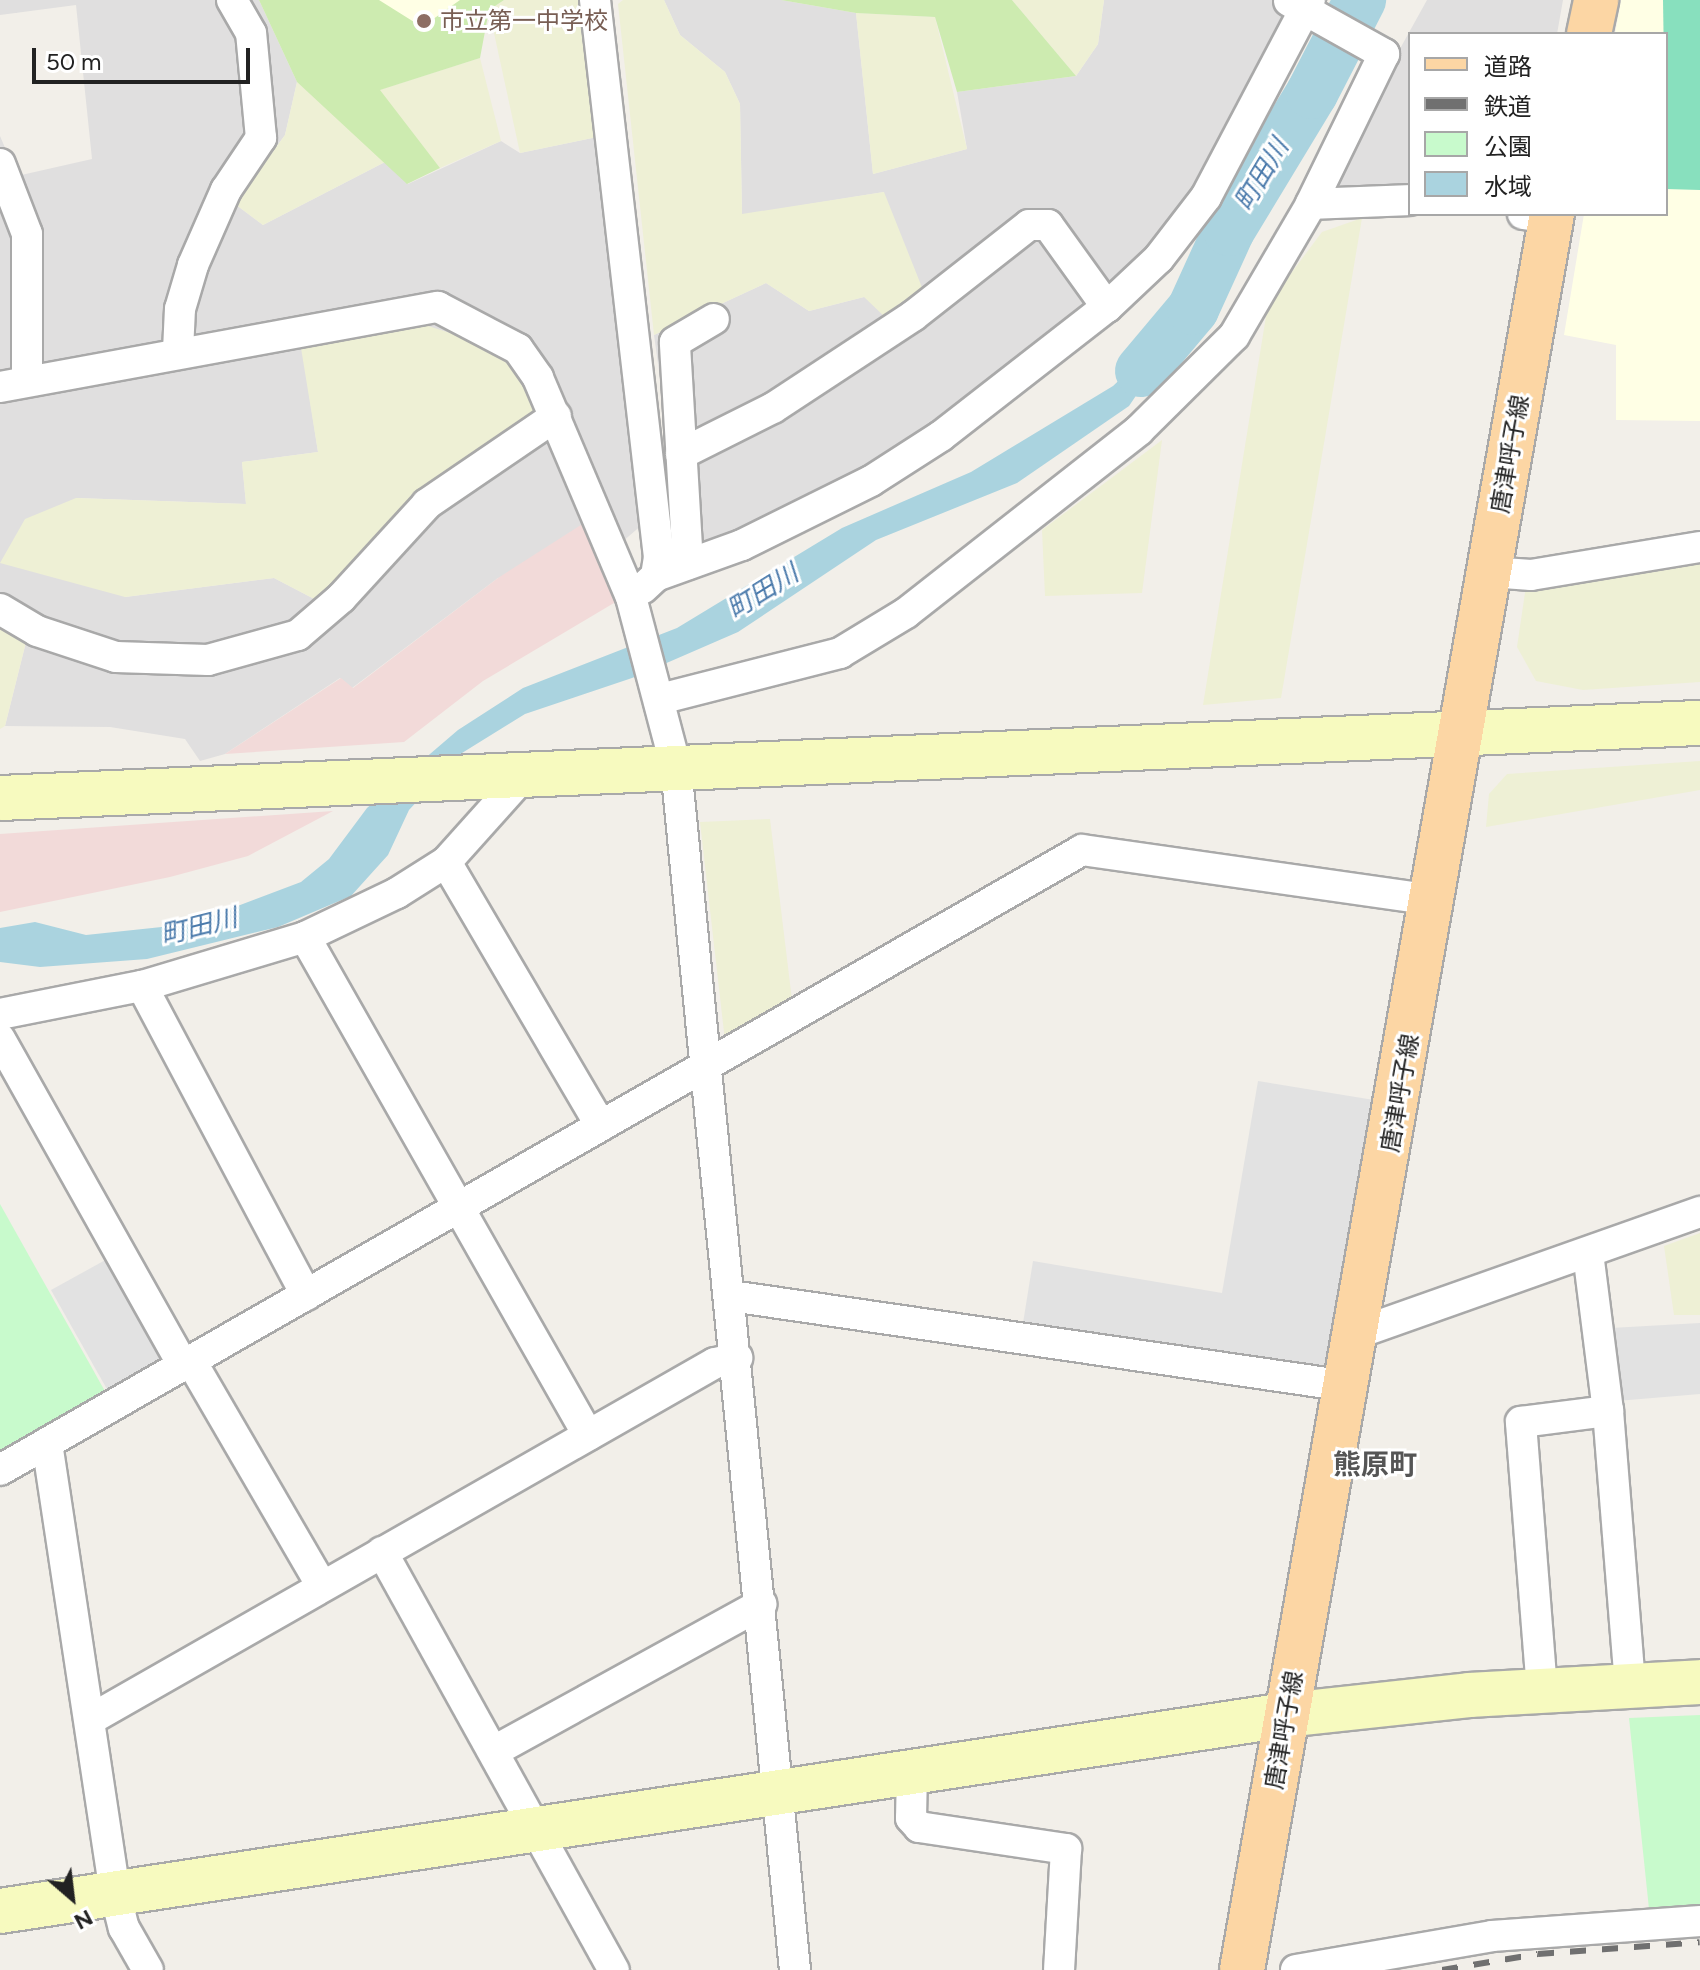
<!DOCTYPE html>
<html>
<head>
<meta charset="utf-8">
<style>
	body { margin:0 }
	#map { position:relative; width:1700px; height:1970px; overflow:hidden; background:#f2efe9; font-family:Figtree,"Noto Sans JP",sans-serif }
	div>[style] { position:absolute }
	.residential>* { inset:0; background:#e0dfdf }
	.commercial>* { inset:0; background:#f2dad9 }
	.education>* { inset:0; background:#ffffe5 }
	.farmland>* { inset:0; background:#eef0d5 }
	.grass>* { inset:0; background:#cdebb0 }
	.park>* { inset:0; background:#c8facc }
	.pitch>* { inset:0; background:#88e0be }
	.parking>* { inset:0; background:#e2e2e2 }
	.water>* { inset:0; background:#aad3df }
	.river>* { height:52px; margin:-26px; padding:0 26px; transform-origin:26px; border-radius:26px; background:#aad3df }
	.roads { filter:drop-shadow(2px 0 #a9a9a9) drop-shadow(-2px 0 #a9a9a9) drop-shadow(0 2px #a9a9a9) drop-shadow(0 -2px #a9a9a9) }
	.street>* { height:30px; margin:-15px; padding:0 15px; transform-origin:15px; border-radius:15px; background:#fff }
	.secondary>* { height:44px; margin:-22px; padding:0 22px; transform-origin:22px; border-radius:22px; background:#f7fabf }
	.primary>* { height:44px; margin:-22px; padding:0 22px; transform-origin:22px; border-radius:22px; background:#fcd6a4 }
	.rail>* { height:6px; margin-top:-3px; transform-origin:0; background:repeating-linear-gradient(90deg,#707070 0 16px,transparent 0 32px) }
	.dots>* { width:22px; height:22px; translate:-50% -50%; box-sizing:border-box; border:4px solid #fff; border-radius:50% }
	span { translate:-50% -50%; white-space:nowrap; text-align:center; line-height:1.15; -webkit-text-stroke:6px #fff; paint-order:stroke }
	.education-label { font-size:24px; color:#785e54 }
	.left { translate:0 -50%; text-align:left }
	.street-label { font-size:24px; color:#222 }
	.water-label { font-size:26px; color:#4a7aab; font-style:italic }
	.quarter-label { font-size:28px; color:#555; font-weight:700 }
	.legend { position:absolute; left:1408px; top:32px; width:260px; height:184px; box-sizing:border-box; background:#fff; border:2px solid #a7a7a7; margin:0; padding:10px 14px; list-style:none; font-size:24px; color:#222 }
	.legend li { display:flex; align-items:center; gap:16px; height:40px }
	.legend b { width:40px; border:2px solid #a7a7a7 }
	.north { position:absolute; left:32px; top:1858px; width:80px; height:80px; -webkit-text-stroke:6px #fff; paint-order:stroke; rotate:152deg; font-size:22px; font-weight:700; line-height:32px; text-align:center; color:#222 }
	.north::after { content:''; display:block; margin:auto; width:28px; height:36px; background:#222; clip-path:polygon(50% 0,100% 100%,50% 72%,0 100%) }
	.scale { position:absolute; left:32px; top:48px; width:218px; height:36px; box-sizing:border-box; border:4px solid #222; border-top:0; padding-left:10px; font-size:24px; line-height:28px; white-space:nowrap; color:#222; -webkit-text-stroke:6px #fff; paint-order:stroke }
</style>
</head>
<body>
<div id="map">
	<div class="residential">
		<div style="clip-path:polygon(evenodd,0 0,259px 0,297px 82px,285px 135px,235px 204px,263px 225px,385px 162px,408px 184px,501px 141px,520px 153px,602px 136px,643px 524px,601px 560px,498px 578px,352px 688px,340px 678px,225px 754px,200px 761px,185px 739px,110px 727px,5px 726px,27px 638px,0 623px,0 136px,17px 176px,92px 159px,76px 5px,0 15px,0 0,425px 325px,320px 602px,274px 578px,125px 597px,76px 498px,246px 504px,242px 462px,318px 452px,302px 348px,425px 325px)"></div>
		<div style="clip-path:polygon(664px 0,781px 0,856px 13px,873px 174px,967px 149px,957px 92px,1076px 76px,1098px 44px,1104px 0,1320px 0,1250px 132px,1080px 340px,688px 578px,654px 335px,766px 283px,809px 311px,864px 297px,884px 192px,742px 215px,740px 104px,725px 72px,680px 35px)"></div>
		<div style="clip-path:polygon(1427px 0,1563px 0,1557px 34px,1410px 34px,1410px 190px,1334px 195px,1325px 184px)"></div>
	</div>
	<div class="commercial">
		<div style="clip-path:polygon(584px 523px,619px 600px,483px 681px,404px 742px,225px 754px,341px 678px,353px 688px,498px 578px)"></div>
		<div style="clip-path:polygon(333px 811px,248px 856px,170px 877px,0 912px,0 834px)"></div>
	</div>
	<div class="education">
		<div style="clip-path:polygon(357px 0,485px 0,427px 42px)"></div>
		<div style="clip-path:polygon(1621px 0,1700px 0,1700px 421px,1616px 420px,1616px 345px,1564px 335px,1584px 214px,1666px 214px,1666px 34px,1615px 34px)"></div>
	</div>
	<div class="farmland">
		<div style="clip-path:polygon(504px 0,583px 0,602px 136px,520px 153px,489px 10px)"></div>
		<div style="clip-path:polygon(623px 0,664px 0,680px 35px,725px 72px,740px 104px,742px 214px,884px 192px,925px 295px,886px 318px,864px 297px,809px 311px,766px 283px,654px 335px,618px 4px)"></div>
		<div style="clip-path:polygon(1012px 0,1104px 0,1098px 44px,1076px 76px)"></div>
		<div style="clip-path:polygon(856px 13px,935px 17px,967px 149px,873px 174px)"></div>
		<div style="clip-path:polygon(480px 58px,501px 141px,440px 168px,379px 90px)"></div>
		<div style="clip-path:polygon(297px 82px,385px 162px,263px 225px,235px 204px,285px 135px)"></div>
		<div style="clip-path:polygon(1362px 218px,1281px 698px,1203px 705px,1268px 304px,1322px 232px)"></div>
		<div style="clip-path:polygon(425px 325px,507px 351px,546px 412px,320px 602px,274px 578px,125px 597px,0 563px,25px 519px,76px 498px,246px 504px,242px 462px,318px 452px,301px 348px)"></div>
		<div style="clip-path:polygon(1162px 440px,1142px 593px,1045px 596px,1042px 530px)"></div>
		<div style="clip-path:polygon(1700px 556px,1700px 682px,1583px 690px,1536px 681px,1517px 647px,1526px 586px)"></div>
		<div style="clip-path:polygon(0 623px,27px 638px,5px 726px,0 729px)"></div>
		<div style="clip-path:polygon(1700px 761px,1700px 790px,1486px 827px,1489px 794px,1507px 774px)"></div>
		<div style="clip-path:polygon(770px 819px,792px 1000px,725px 1041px,700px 822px)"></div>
		<div style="clip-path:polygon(1700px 1233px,1700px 1315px,1674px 1315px,1664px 1246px)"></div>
	</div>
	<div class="grass">
		<div style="clip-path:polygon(259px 0,379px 0,422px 27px,460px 0,504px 0,489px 10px,480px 58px,380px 90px,440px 168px,407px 184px,297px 82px)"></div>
		<div style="clip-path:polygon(781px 0,1012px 0,1076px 76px,957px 92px,935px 17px,856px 13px)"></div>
	</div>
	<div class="park">
		<div style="clip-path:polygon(0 1204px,106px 1393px,0 1454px)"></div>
		<div style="clip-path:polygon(1700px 1715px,1700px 1909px,1649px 1909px,1629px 1718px)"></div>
	</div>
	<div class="pitch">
		<div style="clip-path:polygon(1663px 0,1700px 0,1700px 190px,1666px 189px)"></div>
	</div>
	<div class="parking">
		<div style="clip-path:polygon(1258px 1081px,1374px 1100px,1328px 1373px,1023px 1323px,1033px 1261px,1222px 1293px)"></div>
		<div style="clip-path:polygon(109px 1258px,165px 1359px,108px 1391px,51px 1290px)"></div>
		<div style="clip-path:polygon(1700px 1323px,1700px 1394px,1617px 1401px,1611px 1328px)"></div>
	</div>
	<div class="water">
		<div style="clip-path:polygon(1194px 310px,1129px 406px,1017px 483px,876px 540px,738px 632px,632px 678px,525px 714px,462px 753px,409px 810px,388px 855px,351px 896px,278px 927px,147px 959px,40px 967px,0 962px,0 928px,35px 922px,86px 935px,190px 924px,301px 882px,329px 859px,367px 808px,458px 730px,523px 688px,677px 628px,842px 528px,971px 472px,1113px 386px)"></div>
	</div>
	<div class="river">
		<div style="left:1141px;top:371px;width:81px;rotate:-50deg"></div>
		<div style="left:1193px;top:309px;width:87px;rotate:-65.5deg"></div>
		<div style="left:1229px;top:230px;width:160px;rotate:-58.8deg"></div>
		<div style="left:1312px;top:93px;width:105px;rotate:-62.7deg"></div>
	</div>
	<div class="roads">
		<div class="street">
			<div style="left:595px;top:0;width:561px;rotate:83.45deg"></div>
			<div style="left:659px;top:557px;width:19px;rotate:99deg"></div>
			<div style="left:656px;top:576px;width:18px;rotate:137deg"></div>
			<div style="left:1289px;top:1px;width:109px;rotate:29.2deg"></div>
			<div style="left:1384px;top:54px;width:167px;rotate:116deg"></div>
			<div style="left:0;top:164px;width:75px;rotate:68.9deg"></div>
			<div style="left:27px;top:234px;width:146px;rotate:90deg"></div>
			<div style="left:1523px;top:214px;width:28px;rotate:8deg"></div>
			<div style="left:178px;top:351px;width:42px;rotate:-87.3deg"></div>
			<div style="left:180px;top:309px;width:46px;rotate:-73.5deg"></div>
			<div style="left:193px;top:265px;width:82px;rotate:-66.3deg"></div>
			<div style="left:226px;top:190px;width:63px;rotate:-56.1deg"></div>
			<div style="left:261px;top:138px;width:105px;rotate:-95.4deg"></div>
			<div style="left:251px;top:33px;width:38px;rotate:-120deg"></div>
			<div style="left:0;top:387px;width:445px;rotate:-10.4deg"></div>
			<div style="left:438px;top:307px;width:90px;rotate:27.7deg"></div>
			<div style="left:518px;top:349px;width:35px;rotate:55deg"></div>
			<div style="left:538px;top:378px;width:238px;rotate:67deg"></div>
			<div style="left:631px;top:597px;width:176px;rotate:75.2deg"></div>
			<div style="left:676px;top:767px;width:1209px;rotate:84.35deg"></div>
			<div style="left:681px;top:454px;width:103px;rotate:-26.6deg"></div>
			<div style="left:773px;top:408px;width:168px;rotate:-33.3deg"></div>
			<div style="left:913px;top:316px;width:147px;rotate:-38.1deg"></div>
			<div style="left:1029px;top:225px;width:19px"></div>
			<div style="left:1048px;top:225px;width:101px;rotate:54.3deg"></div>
			<div style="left:688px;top:564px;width:222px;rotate:-93.4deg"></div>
			<div style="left:675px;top:342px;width:45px;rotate:-30.5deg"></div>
			<div style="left:1490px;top:572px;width:41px;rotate:4.2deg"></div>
			<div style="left:1531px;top:575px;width:171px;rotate:-9.4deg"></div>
			<div style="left:656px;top:576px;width:91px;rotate:-19.8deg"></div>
			<div style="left:742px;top:545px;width:144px;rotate:-26.4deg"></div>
			<div style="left:871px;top:481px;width:83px;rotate:-32.7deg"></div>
			<div style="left:941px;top:436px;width:210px;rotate:-37.9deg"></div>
			<div style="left:1107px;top:307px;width:71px;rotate:-43.3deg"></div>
			<div style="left:1159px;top:258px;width:77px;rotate:-52.4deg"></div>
			<div style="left:1206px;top:197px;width:223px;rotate:-62.2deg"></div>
			<div style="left:0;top:609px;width:43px;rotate:30.7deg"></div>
			<div style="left:37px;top:631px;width:83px;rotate:18.2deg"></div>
			<div style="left:116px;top:657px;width:92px;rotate:1.9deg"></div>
			<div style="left:208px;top:660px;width:93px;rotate:-15.5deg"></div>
			<div style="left:298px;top:635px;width:57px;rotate:-40.7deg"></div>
			<div style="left:341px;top:598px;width:127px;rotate:-47.5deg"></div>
			<div style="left:427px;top:504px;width:156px;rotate:-34.3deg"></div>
			<div style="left:660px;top:699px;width:186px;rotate:-14.3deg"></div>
			<div style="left:840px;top:653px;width:77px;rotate:-31.2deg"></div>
			<div style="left:906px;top:613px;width:296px;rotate:-38.1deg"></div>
			<div style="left:1139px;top:430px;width:134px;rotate:-44.7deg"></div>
			<div style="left:1234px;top:336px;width:153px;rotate:-59.7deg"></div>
			<div style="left:1311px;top:204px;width:99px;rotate:-2.3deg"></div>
			<div style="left:446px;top:862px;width:306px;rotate:59.6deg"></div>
			<div style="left:305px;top:937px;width:573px;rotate:60.39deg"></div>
			<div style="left:142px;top:986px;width:350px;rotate:62deg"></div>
			<div style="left:0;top:1014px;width:145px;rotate:-11.2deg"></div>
			<div style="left:142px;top:986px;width:170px;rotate:-16.7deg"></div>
			<div style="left:305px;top:937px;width:102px;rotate:-25.6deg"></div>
			<div style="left:397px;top:893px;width:58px;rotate:-32.3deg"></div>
			<div style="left:446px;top:862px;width:118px;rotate:-48.1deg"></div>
			<div style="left:0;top:1039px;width:374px;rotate:60.7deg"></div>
			<div style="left:731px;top:1296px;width:623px;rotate:8.31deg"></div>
			<div style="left:1358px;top:1333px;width:363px;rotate:-19.5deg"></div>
			<div style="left:191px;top:1361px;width:260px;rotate:59.8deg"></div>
			<div style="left:1608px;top:1411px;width:276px;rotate:85.4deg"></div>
			<div style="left:47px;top:1443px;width:455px;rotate:81.4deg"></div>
			<div style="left:115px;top:1893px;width:36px;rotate:76deg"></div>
			<div style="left:124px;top:1928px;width:48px;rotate:60.3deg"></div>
			<div style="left:0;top:1470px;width:1247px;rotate:-29.81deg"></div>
			<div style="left:1082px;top:850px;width:355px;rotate:8.1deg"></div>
			<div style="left:382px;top:1552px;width:478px;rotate:61deg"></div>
			<div style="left:1542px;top:1690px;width:269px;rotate:-94.5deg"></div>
			<div style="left:1521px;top:1422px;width:88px;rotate:-7.2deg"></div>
			<div style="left:1608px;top:1411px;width:160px;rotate:-97.2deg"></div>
			<div style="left:91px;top:1719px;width:718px;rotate:-29.71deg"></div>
			<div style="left:715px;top:1363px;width:23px;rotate:-13deg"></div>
			<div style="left:496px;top:1750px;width:303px;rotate:-28.8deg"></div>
			<div style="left:912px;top:1771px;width:47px;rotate:91.2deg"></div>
			<div style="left:911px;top:1818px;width:12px;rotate:48deg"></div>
			<div style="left:919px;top:1827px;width:149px;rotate:8.5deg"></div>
			<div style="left:1066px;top:1849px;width:121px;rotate:93.3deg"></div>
			<div style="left:1296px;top:1970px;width:199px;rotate:-9.8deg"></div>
			<div style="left:1492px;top:1936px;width:209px;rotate:-4.1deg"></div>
		</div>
		<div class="secondary">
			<div style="left:0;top:798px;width:1702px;rotate:-2.53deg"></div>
			<div style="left:0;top:1911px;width:1301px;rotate:-8.67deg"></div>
			<div style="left:1286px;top:1715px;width:184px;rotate:-6.2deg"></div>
			<div style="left:1469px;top:1695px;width:231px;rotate:-3.2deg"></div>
		</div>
		<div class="primary">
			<div style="left:1589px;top:34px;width:35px;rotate:-78deg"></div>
			<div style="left:1242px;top:1970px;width:1783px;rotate:-79.99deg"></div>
		</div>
	</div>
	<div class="rail">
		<div style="left:1442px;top:1970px;width:97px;rotate:-9.5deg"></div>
		<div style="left:1538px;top:1954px;width:162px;rotate:-4.2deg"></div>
	</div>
	<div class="dots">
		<div style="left:424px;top:21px;background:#8d6e63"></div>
	</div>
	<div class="education-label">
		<span class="left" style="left:440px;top:21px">市立第一中学校</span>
	</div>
	<div class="street-label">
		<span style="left:1510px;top:454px;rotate:-80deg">唐津呼子線</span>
		<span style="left:1400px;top:1093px;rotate:-80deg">唐津呼子線</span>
		<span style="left:1284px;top:1730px;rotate:-80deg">唐津呼子線</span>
	</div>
	<div class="water-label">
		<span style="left:1262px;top:175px;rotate:-59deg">町田川</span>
		<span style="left:763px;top:592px;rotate:-32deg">町田川</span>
		<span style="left:199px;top:927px;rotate:-14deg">町田川</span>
	</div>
	<div class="quarter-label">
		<span style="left:1375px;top:1464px">熊原町</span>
	</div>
	<ul class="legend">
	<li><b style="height:10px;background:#fcd6a4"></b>道路</li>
	<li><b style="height:10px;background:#707070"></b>鉄道</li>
	<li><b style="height:22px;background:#c8facc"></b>公園</li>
	<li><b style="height:22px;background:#aad3df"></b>水域</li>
	</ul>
	<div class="north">N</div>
	<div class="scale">50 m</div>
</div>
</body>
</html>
